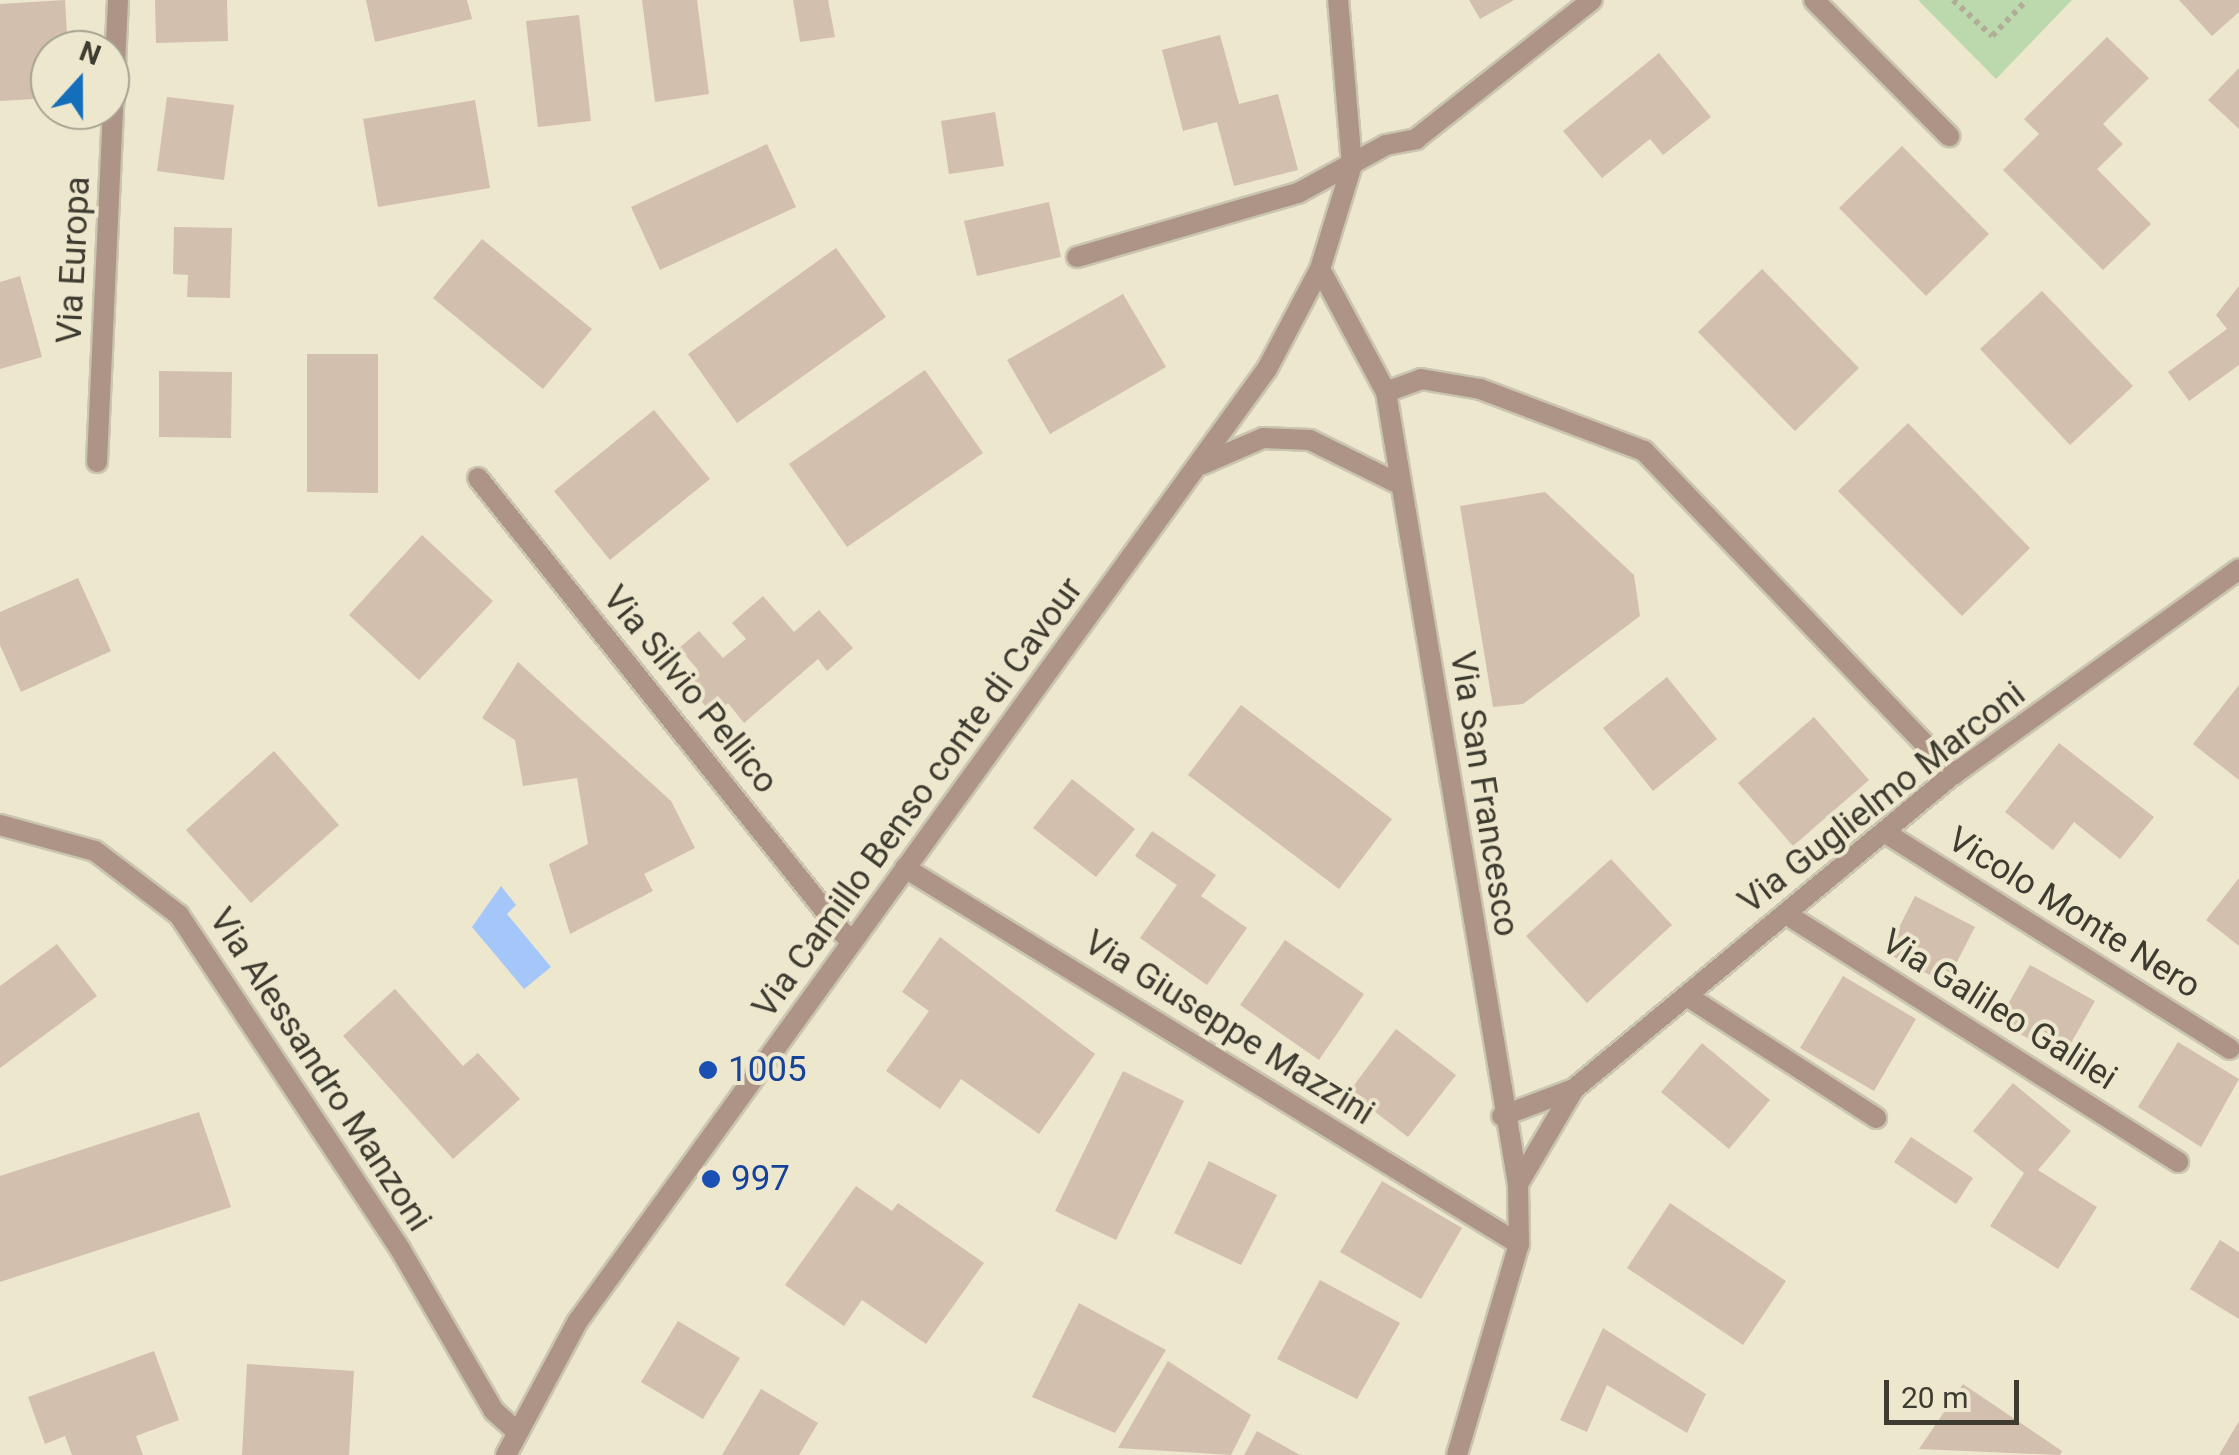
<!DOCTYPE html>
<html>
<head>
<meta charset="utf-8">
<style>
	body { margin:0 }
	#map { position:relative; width:2239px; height:1455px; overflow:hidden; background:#ede7ce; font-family:Roboto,sans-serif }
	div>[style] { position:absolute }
	.green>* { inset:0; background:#bcd9ad }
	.water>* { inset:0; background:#a4c6f9 }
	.building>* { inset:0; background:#d3bfad }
	.path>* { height:6px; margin-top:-3px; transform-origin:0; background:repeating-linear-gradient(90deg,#b2ad99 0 5px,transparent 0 10px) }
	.roads { filter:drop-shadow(2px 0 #cac5af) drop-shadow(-2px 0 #cac5af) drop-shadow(0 2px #cac5af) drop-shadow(0 -2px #cac5af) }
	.minor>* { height:20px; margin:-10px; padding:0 10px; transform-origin:10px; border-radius:10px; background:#ad9486 }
	.tertiary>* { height:20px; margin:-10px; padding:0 10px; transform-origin:10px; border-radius:10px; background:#ad9486 }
	.dots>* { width:28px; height:28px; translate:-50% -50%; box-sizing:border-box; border:5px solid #ede7ce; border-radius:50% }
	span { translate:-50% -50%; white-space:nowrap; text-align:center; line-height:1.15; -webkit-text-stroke:8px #ede7ce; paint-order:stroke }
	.street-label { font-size:35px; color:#3e3b31 }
	.transit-label { font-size:35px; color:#164399 }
	.left { translate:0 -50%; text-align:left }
	.north { position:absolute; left:30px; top:30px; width:100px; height:100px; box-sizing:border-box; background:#ede7ce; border:2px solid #a7a28f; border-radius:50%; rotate:21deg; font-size:28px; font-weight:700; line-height:40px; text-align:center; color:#3e3b31 }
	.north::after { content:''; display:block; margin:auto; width:35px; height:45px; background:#136fbc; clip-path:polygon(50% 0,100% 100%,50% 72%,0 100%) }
	.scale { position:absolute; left:1884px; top:1380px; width:135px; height:45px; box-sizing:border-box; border:5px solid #3e3b31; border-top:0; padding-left:12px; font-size:30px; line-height:35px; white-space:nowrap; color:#3e3b31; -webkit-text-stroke:8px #ede7ce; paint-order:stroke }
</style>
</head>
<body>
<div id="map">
	<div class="green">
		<div style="clip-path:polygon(1918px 0,2072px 0,1996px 79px)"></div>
	</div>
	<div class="water">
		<div style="clip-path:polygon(501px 886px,516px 905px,507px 914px,551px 967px,524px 989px,472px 927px)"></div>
	</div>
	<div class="building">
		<div style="clip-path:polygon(65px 0,68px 50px,50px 50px,50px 98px,0 101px,0 4px)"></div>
		<div style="clip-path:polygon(155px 0,227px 0,228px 41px,156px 43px)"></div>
		<div style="clip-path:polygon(366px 0,467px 0,472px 19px,375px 42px)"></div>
		<div style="clip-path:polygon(642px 0,697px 0,709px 94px,655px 102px)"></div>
		<div style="clip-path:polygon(793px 0,828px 0,835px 37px,800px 42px)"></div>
		<div style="clip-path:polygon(1469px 0,1514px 0,1480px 19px)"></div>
		<div style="clip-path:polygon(2179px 0,2239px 0,2239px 12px,2212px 36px)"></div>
		<div style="clip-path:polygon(579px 15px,591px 121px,538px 127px,526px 21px)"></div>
		<div style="clip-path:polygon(1220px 35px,1239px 104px,1278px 94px,1298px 170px,1234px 186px,1217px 122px,1183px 131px,1162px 50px)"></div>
		<div style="clip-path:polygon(2107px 37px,2149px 78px,2103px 124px,2123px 144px,2097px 169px,2151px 224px,2103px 270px,2003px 170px,2039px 134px,2024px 119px)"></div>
		<div style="clip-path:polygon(1659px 53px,1711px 117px,1663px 155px,1650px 139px,1602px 178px,1563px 131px)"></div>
		<div style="clip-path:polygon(2239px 68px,2239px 129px,2208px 100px)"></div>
		<div style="clip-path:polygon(167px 97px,234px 105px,224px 180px,157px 171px)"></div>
		<div style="clip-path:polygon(475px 100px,490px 188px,378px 207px,363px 119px)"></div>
		<div style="clip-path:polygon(995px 112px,1004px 166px,949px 174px,941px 121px)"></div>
		<div style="clip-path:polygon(767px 144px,796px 207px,660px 270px,631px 207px)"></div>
		<div style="clip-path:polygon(1902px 146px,1989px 234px,1926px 296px,1839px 208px)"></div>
		<div style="clip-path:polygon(1049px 202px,1061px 257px,977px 276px,964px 221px)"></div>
		<div style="clip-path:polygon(174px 227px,232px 228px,230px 298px,187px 297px,188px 275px,173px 274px)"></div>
		<div style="clip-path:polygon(482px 239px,592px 329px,543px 389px,433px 298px)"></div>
		<div style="clip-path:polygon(836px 248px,886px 317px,737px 423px,688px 354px)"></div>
		<div style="clip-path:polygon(1762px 269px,1859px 368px,1795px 431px,1698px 332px)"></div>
		<div style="clip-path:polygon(20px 276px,42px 357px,0 369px,0 282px)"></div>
		<div style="clip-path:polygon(2239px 286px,2239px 365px,2189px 401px,2168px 372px,2227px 329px,2216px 315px)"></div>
		<div style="clip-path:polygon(2042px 291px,2133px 386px,2070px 445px,1980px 349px)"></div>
		<div style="clip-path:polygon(1123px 294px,1166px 367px,1050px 434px,1007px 360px)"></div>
		<div style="clip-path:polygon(307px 354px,378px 354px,378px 493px,307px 492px)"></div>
		<div style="clip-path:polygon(925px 370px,983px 453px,847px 547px,789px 464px)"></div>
		<div style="clip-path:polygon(159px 371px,232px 372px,231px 438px,159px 437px)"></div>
		<div style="clip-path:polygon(654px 410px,710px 479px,610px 560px,554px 491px)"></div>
		<div style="clip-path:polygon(1908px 423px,2030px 548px,1962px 616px,1838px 491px)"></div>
		<div style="clip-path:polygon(1545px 492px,1634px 575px,1640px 616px,1523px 704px,1493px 707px,1460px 506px)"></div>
		<div style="clip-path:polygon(422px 535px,493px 601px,419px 680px,349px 615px)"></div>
		<div style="clip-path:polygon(78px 578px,111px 651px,21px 692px,0 645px,0 612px)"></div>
		<div style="clip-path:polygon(763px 596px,794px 632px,819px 610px,853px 648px,827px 671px,818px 659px,744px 723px,728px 703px,714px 716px,684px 681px,698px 670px,679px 648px,699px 631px,723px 658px,746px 639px,732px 623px)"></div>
		<div style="clip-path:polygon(518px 662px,671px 801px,695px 848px,644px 874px,653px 891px,570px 934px,549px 864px,588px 844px,577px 778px,523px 786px,515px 740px,482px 718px)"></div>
		<div style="clip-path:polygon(1667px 677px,1717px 739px,1653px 791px,1603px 728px)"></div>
		<div style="clip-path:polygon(2239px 685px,2239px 780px,2193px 744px)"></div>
		<div style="clip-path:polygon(1241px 705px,1392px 819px,1339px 889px,1188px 775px)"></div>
		<div style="clip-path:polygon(1814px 717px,1869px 780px,1793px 846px,1738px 783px)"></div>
		<div style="clip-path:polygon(2059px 743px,2154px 817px,2120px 859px,2074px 822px,2053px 850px,2005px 812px)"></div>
		<div style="clip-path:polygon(274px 751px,339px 825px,251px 903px,186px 830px)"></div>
		<div style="clip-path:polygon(1072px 779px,1135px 829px,1096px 877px,1033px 828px)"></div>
		<div style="clip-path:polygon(1152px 831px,1216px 875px,1201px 896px,1247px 928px,1207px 985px,1140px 938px,1177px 885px,1135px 856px)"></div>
		<div style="clip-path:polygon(1611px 859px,1672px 925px,1587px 1003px,1526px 936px)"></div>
		<div style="clip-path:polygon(2239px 878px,2239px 946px,2206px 920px)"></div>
		<div style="clip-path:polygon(1915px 896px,1975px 927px,1946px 983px,1886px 953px)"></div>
		<div style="clip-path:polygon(940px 937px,1095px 1054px,1039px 1134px,961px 1079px,940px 1109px,886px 1071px,929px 1011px,902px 992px)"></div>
		<div style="clip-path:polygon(1285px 940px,1364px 994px,1319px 1060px,1240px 1005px)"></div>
		<div style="clip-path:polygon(57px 944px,97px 996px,0 1068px,0 986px)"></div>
		<div style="clip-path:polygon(2030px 965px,2095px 1001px,2063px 1057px,1998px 1022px)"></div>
		<div style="clip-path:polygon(1843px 976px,1916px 1019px,1874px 1091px,1800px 1048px)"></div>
		<div style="clip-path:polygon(395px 989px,463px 1066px,478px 1053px,520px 1099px,453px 1159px,343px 1036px)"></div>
		<div style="clip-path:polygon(1396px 1029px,1456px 1075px,1408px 1137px,1349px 1092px)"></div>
		<div style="clip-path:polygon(2178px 1042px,2239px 1079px,2201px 1147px,2138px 1107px)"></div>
		<div style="clip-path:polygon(1702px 1043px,1770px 1100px,1729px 1149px,1661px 1092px)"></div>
		<div style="clip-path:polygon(1123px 1071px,1184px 1101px,1116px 1240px,1055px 1211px)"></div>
		<div style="clip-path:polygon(2013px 1083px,2071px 1131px,2038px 1170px,2097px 1207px,2058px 1269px,1990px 1226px,2024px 1173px,1973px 1131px)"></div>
		<div style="clip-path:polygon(199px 1112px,231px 1207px,0 1282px,0 1176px)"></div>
		<div style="clip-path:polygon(1911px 1137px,1973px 1178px,1956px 1204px,1894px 1162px)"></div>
		<div style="clip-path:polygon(1209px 1161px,1277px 1195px,1241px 1265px,1174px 1233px)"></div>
		<div style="clip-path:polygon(1382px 1181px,1462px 1228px,1421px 1299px,1340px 1252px)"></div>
		<div style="clip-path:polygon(856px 1186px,892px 1211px,898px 1203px,984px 1263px,926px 1344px,862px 1300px,844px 1326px,785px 1285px)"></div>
		<div style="clip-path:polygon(1670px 1203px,1786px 1281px,1743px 1345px,1627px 1268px)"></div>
		<div style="clip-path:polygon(2220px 1240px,2239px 1252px,2239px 1319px,2190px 1289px)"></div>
		<div style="clip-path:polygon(1320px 1280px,1400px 1323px,1357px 1399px,1277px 1359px)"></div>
		<div style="clip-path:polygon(1079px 1303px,1166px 1350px,1115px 1433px,1032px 1397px)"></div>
		<div style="clip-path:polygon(678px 1321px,740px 1358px,703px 1419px,641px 1382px)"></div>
		<div style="clip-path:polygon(1603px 1328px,1706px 1394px,1687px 1433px,1607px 1385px,1587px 1432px,1560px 1420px)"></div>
		<div style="clip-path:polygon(154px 1351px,179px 1420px,136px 1436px,143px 1455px,72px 1455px,65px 1436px,45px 1444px,28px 1397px)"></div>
		<div style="clip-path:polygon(1168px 1361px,1251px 1415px,1231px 1455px,1118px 1448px)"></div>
		<div style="clip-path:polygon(247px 1364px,354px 1371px,349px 1455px,242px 1455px)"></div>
		<div style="clip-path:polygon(1963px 1384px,2062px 1451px,2060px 1455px,1919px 1449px)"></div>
		<div style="clip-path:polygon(761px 1389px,818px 1423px,799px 1455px,722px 1455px)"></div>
		<div style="clip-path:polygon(2239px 1421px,2239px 1455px,2219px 1455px)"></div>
		<div style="clip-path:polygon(1257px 1431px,1300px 1455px,1244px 1455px)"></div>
	</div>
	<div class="path">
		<div style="left:1953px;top:0;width:53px;rotate:42.7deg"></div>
		<div style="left:1992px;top:36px;width:50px;rotate:-45.8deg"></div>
	</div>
	<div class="roads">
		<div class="minor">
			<div style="left:1814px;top:0;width:192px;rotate:45.2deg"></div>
			<div style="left:1077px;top:257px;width:230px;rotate:-16.2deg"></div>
			<div style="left:1298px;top:193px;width:100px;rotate:-28.6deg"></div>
			<div style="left:1386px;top:145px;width:31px;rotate:-11deg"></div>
			<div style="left:1416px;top:139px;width:224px;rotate:-38.3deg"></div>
			<div style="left:1320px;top:269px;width:140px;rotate:61.8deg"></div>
			<div style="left:1386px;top:392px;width:803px;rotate:80.54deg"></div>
			<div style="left:1518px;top:1184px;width:60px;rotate:89deg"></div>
			<div style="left:1519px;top:1244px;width:220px;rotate:106.4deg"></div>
			<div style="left:1386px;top:392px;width:37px;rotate:-20deg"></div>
			<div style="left:1421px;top:379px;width:60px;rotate:9.6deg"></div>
			<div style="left:1480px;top:389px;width:175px;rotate:20.7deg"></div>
			<div style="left:1644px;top:451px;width:448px;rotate:46.2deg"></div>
			<div style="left:97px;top:462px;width:462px;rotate:-87.4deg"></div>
			<div style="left:1203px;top:464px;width:65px;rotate:-23.4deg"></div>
			<div style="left:1263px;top:438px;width:47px;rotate:2.4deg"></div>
			<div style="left:1310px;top:440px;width:99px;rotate:26.3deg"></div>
			<div style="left:478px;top:478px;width:596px;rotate:51.27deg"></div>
			<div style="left:0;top:825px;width:98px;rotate:15.3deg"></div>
			<div style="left:95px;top:851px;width:106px;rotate:37.3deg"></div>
			<div style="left:179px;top:915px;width:400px;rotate:56.5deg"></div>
			<div style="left:400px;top:1249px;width:187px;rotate:59.9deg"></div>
			<div style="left:494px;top:1411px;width:30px;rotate:42deg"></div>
			<div style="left:1884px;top:832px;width:408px;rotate:32.1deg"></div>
			<div style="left:905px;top:868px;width:720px;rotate:31.48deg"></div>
			<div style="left:1786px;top:914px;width:464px;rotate:32.3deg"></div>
			<div style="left:1687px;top:996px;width:225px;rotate:32.8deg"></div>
			<div style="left:1502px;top:1116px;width:77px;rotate:-20.6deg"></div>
			<div style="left:1574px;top:1089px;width:494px;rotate:-39.7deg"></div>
			<div style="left:1954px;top:774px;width:351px;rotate:-35.7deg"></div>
			<div style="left:1518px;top:1184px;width:110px;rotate:-59.5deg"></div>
		</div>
		<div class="tertiary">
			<div style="left:506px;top:1455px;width:152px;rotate:-61.8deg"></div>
			<div style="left:578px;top:1321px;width:1175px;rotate:-54.11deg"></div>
			<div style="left:1267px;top:369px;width:113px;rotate:-62.1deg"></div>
			<div style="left:1320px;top:269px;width:109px;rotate:-72.9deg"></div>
			<div style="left:1352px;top:165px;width:166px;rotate:-94.8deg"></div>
		</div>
	</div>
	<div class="dots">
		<div style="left:708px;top:1070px;background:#1a4fb4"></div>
		<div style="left:711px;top:1179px;background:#1a4fb4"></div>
	</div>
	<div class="street-label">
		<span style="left:74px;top:260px;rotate:-87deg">Via Europa</span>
		<span style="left:690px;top:690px;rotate:51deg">Via Silvio Pellico</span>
		<span style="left:1484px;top:794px;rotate:81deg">Via San Francesco</span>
		<span style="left:918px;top:798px;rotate:-54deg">Via Camillo Benso conte di Cavour</span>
		<span style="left:1882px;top:798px;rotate:-38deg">Via Guglielmo Marconi</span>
		<span style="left:2074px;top:913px;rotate:32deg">Vicolo Monte Nero</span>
		<span style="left:1999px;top:1010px;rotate:32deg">Via Galileo Galilei</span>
		<span style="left:1229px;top:1028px;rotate:32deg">Via Giuseppe Mazzini</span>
		<span style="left:320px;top:1070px;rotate:57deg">Via Alessandro Manzoni</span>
	</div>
	<div class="transit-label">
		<span class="left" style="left:728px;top:1070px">1005</span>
		<span class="left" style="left:731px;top:1179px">997</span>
	</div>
	<div class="north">N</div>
	<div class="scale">20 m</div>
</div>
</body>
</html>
